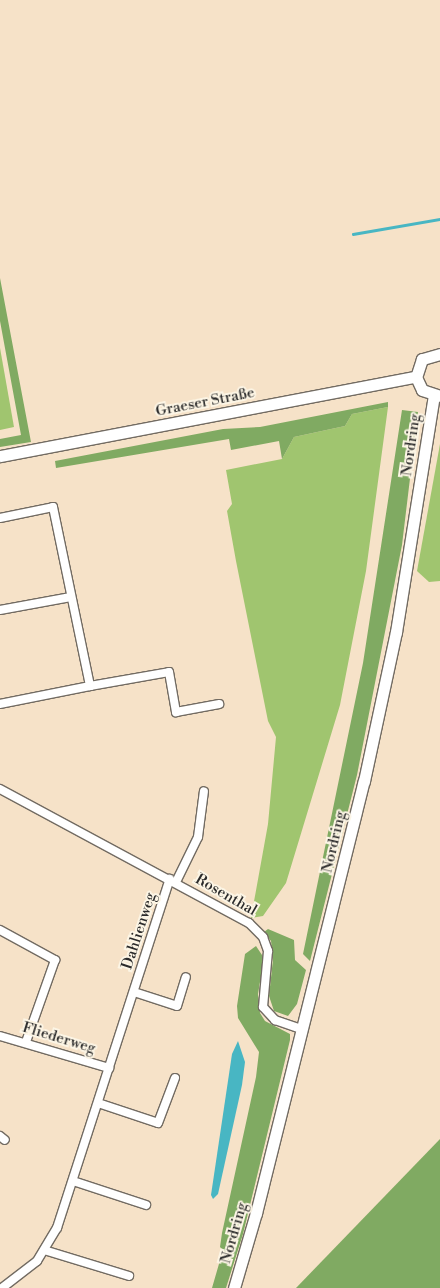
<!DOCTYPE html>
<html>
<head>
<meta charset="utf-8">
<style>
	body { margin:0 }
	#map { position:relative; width:440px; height:1288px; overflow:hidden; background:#f6e2c8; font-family:"Libre Bodoni",serif }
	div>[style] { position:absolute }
	.green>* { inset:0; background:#a0c56f }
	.forest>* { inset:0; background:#80aa62 }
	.water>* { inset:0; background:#48b6c3 }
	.stream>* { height:2.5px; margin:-1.25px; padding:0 1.25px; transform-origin:1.25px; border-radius:1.25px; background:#48b6c3 }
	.roads { filter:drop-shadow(1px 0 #726b62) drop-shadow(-1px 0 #726b62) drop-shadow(0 1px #726b62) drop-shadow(0 -1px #726b62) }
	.street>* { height:8px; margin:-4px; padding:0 4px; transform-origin:4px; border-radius:4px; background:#fff }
	.secondary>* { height:11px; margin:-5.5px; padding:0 5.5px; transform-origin:5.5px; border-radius:5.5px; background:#fff }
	span { translate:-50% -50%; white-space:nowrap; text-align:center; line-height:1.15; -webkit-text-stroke:4px #fcf5e5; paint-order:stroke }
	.street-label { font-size:15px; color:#2b2b2b }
</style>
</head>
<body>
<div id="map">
	<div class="green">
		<div style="clip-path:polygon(0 348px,14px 427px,0 430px)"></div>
		<div style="clip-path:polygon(388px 407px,366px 571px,340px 705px,286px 883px,263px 916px,251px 918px,268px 824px,276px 737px,268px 721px,236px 561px,227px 511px,232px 504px,226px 470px,282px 459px,294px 437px,345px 426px,352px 414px)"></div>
		<div style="clip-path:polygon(440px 444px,440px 581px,429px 582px,417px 571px)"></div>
	</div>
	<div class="forest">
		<div style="clip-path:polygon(0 278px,31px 442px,0 447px,0 439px,21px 435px,0 321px)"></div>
		<div style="clip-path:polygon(388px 402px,388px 407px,352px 414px,345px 426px,294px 437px,282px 459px,279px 441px,231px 450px,229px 439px,56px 468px,55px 461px,223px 429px,260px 427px)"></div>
		<div style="clip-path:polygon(402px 410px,418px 412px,402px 545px,357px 775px,310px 961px,303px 954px,363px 663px)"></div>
		<div style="clip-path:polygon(268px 929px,294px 940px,295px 960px,306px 970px,297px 1004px,288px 1016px,274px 1011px,269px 996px,273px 959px,271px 941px,264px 932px)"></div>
		<div style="clip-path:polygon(256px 946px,262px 955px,263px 964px,258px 994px,260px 1013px,265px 1021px,290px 1034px,290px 1040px,243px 1234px,226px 1288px,212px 1288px,223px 1250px,220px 1247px,222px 1233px,256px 1077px,259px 1052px,238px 1018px,237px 1006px,245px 954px)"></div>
		<div style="clip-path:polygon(440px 1139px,440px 1288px,296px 1288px)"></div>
	</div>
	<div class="water">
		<div style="clip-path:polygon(238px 1041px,245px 1062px,242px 1085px,218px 1194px,213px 1199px,211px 1195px,232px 1054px)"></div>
	</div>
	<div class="stream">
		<div style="left:353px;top:234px;width:88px;rotate:-9.8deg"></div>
	</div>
	<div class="roads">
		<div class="street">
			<div style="left:0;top:518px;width:54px;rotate:-11.7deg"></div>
			<div style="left:53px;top:507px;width:183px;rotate:78.3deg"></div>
			<div style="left:90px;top:686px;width:92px;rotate:168.7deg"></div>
			<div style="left:0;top:610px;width:72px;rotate:-10.4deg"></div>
			<div style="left:90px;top:686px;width:80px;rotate:-10deg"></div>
			<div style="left:169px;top:672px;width:41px;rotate:80.1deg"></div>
			<div style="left:176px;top:712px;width:44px;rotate:-10.5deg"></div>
			<div style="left:0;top:789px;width:283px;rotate:28.3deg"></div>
			<div style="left:249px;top:923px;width:20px;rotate:45deg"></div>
			<div style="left:263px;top:937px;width:15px;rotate:70deg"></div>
			<div style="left:268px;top:951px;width:56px;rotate:95.1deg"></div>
			<div style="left:263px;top:1007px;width:18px;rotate:47deg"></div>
			<div style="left:275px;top:1020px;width:28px;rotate:19deg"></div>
			<div style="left:176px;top:882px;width:50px;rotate:-63.9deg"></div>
			<div style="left:198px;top:837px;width:46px;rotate:-82.6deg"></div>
			<div style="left:0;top:930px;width:63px;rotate:28.6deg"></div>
			<div style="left:55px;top:960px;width:87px;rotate:109.5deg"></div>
			<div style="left:134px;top:992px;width:45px;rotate:18deg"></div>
			<div style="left:177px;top:1006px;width:30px;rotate:-73deg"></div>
			<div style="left:0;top:1036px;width:114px;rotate:16.4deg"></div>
			<div style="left:98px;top:1103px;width:63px;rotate:18.4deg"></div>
			<div style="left:158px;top:1123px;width:48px;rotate:-69.3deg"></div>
			<div style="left:0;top:1136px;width:6px;rotate:39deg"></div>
			<div style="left:73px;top:1181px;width:77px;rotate:18.2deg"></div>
			<div style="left:44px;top:1250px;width:89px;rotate:17deg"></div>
			<div style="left:2px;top:1288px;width:44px;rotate:-37.6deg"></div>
			<div style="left:37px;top:1261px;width:39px;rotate:-59deg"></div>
			<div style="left:57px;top:1228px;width:367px;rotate:-72.1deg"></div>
		</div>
		<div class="secondary">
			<div style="left:440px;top:354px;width:19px;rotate:164deg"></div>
			<div style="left:422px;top:359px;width:19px;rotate:108deg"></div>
			<div style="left:416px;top:377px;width:14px;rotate:65deg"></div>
			<div style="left:422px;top:390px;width:19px;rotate:18deg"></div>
			<div style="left:0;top:456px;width:423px;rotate:-10.8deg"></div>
			<div style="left:234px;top:1288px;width:78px;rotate:-73.7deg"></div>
			<div style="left:256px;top:1213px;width:445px;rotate:-76deg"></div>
			<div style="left:364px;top:781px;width:152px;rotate:-77.9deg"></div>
			<div style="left:396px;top:632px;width:239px;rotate:-80.9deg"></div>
		</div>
	</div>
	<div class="street-label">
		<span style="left:205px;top:402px;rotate:-11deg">Graeser Straße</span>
		<span style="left:411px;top:445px;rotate:-82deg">Nordring</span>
		<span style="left:334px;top:842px;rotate:-77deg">Nordring</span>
		<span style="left:226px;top:895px;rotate:30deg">Rosenthal</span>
		<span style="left:139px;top:931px;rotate:-72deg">Dahlienweg</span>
		<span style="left:59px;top:1038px;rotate:17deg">Fliederweg</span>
		<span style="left:234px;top:1233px;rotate:-74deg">Nordring</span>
	</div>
</div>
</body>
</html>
